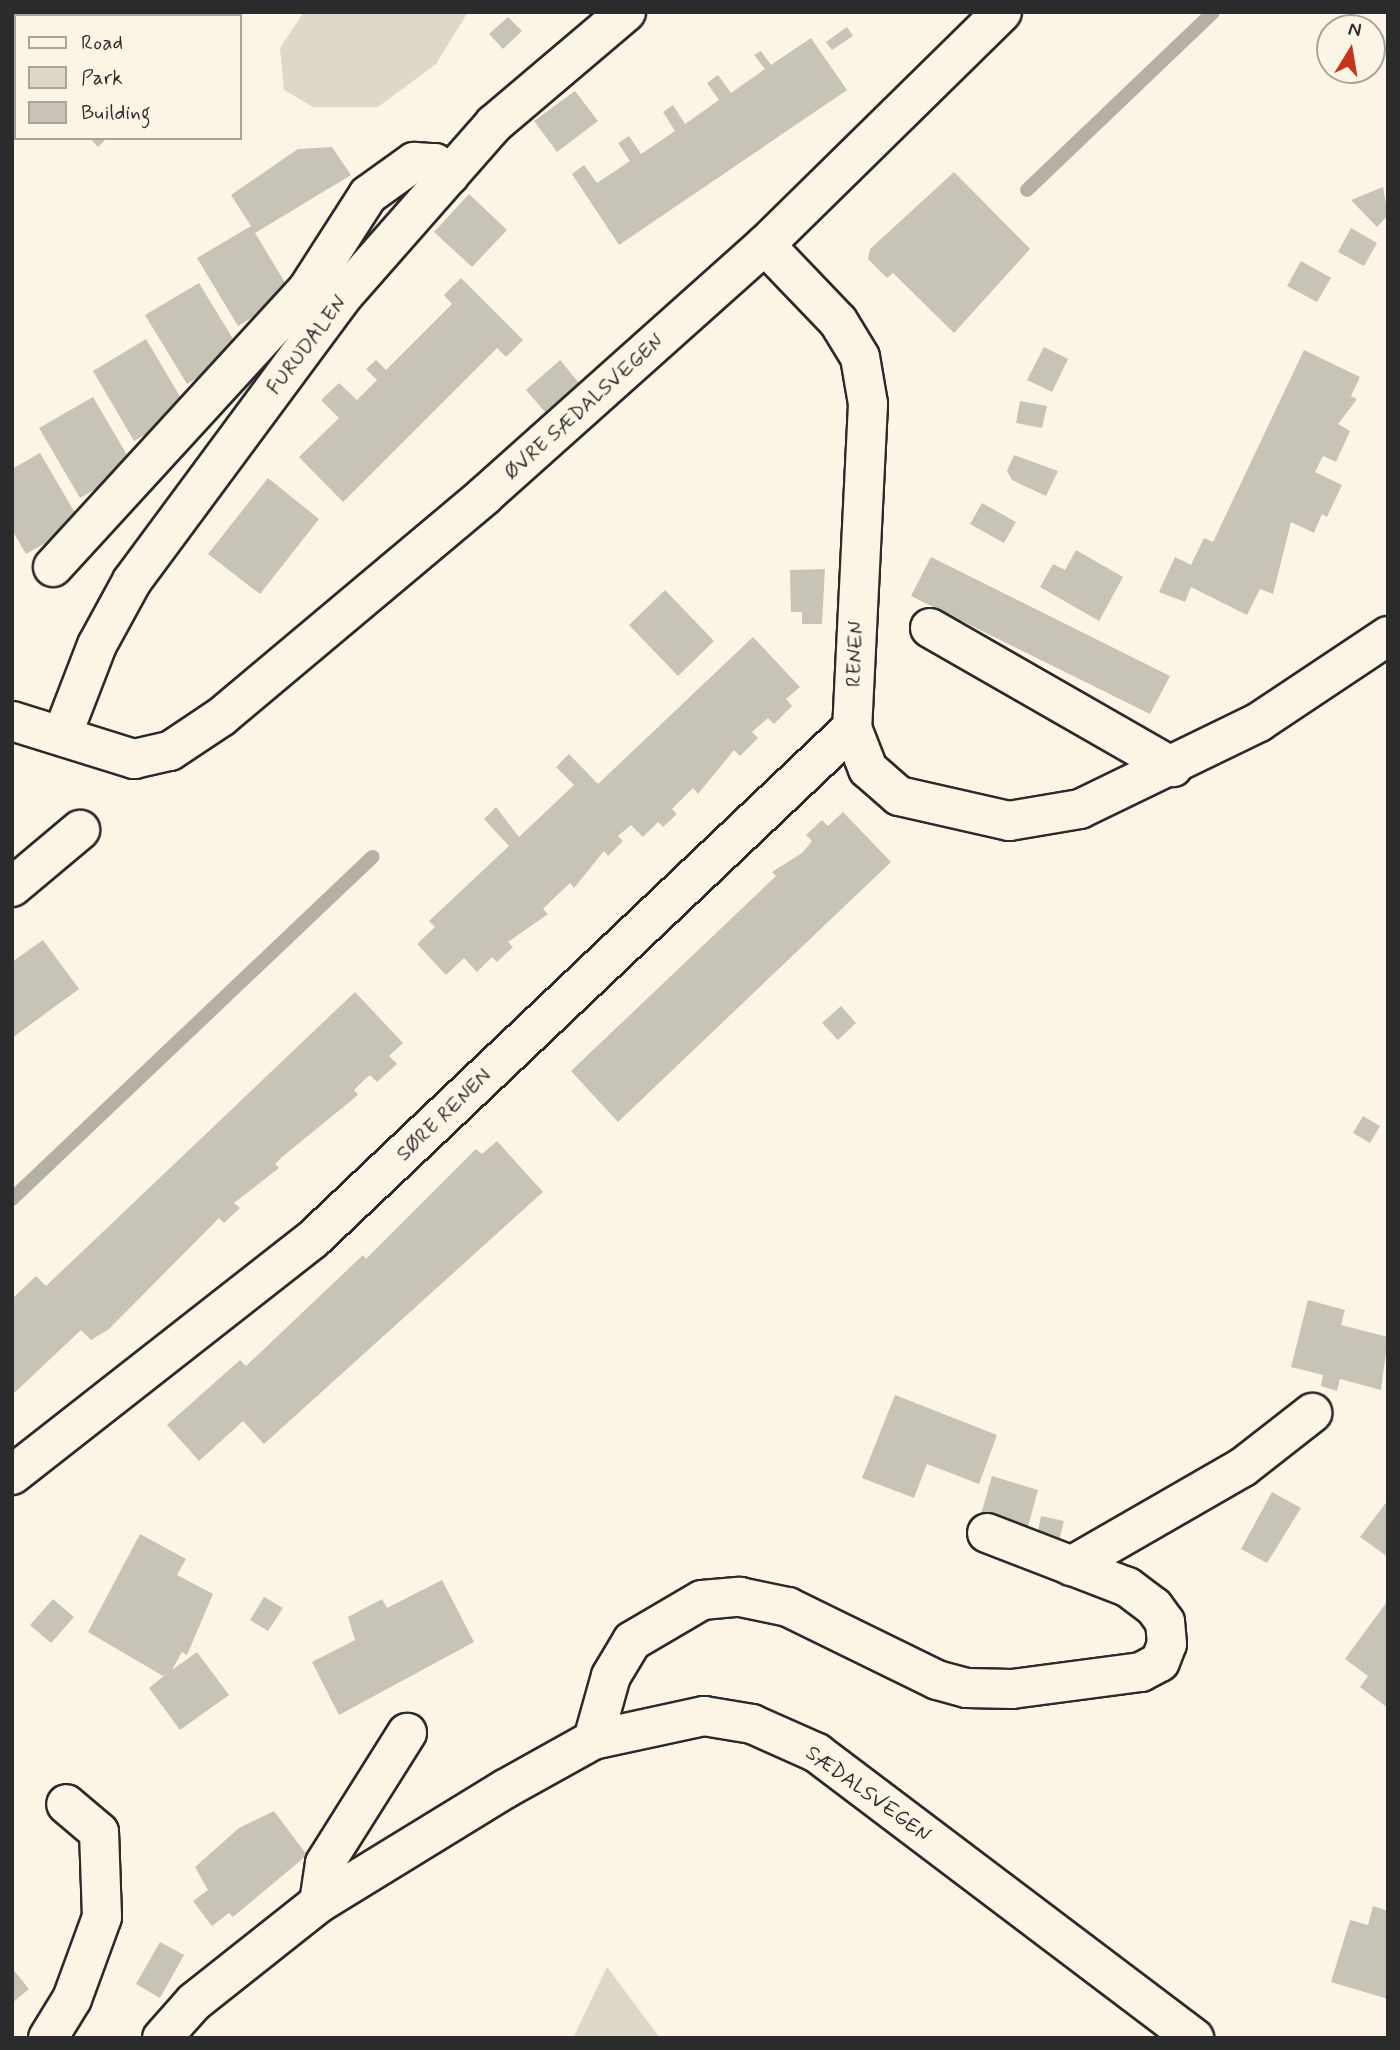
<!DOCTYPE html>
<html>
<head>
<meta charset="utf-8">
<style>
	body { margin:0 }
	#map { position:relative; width:1400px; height:2050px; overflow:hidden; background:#fcf5e5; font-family:Mynerve,sans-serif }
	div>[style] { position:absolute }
	.green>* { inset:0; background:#ded8ca }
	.stream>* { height:14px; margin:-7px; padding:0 7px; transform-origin:7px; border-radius:7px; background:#b4b0a5 }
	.building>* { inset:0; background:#c8c3b7 }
	.roads { filter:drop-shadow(2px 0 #2b2b2b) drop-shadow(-2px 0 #2b2b2b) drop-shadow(0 2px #2b2b2b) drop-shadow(0 -2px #2b2b2b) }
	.minor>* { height:38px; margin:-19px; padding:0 19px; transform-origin:19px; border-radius:19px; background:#fcf5e5 }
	span { translate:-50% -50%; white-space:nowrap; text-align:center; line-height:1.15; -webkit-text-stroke:5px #fcf5e5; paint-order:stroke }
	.street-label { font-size:21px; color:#2b2b2b }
	.frame { position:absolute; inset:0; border:14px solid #2b2b2b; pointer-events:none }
	.legend { position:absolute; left:14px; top:14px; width:228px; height:126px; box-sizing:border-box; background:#fcf5e5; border:2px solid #a8a49b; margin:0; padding:9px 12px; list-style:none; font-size:21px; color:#2b2b2b }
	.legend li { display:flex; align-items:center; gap:14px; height:35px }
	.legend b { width:35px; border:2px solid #a8a49b }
	.north { position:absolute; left:1316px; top:14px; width:70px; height:70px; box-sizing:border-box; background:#fcf5e5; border:2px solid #a8a49b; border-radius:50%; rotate:11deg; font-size:19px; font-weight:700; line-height:28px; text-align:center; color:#2b2b2b }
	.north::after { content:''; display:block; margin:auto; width:24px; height:32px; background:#c8321e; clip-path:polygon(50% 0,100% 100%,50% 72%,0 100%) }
</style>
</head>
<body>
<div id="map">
	<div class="green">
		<div style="clip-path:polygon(304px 12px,468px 12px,436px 64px,378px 107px,313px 107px,284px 90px,280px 48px)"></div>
		<div style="clip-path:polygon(607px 1967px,660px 2038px,573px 2038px)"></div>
	</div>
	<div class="stream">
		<div style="left:1027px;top:190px;width:257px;rotate:-43.7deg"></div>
		<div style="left:12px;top:1199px;width:497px;rotate:-43.5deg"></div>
	</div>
	<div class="building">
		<div style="clip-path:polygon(38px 12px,57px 12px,53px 16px)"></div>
		<div style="clip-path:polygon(508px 17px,522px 31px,503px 49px,489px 34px)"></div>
		<div style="clip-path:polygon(847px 27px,853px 36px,832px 50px,826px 42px)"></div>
		<div style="clip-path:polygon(811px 38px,847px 90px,619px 245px,572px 174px,584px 165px,597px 183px,630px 161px,618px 143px,629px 136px,641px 154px,675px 131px,663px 112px,673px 105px,685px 124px,719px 100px,707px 83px,718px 75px,731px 93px,765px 69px,754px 55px,761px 51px,771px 65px)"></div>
		<div style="clip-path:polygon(575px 91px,598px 121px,557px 152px,534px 121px)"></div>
		<div style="clip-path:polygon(90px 138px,107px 138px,98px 147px)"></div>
		<div style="clip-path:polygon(332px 147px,351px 175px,255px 233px,292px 294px,238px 326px,197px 258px,251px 226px,231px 195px,298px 149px)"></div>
		<div style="clip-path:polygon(954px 172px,1030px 249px,954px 333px,893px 273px,887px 278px,868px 259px,870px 249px)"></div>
		<div style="clip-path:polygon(1383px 187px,1388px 215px,1377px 227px,1351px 200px)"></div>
		<div style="clip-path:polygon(469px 194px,507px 230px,472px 267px,434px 232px)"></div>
		<div style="clip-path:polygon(1351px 228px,1377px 243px,1364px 266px,1338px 252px)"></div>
		<div style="clip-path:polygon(1301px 261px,1331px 278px,1317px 302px,1287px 286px)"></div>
		<div style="clip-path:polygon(461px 278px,523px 340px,506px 357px,497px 348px,343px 502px,299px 457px,339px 418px,321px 400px,339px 383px,357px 400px,377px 380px,366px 369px,376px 360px,386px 370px,452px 304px,444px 295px)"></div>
		<div style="clip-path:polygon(199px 283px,241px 352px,187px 384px,145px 315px)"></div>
		<div style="clip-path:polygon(146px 339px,188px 410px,134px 441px,93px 371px)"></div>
		<div style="clip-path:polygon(1044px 347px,1068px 359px,1052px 392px,1027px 380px)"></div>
		<div style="clip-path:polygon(1304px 350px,1360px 377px,1351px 396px,1357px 399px,1338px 424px,1350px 431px,1336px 462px,1323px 456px,1315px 472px,1342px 485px,1327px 517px,1322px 514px,1314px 533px,1291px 522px,1273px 594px,1260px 589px,1247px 615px,1191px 587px,1185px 602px,1159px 592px,1175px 557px,1191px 565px,1204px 538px,1213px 542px)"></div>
		<div style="clip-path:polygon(560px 360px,579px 383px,545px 412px,526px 390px)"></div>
		<div style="clip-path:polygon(93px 397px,134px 467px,80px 498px,39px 428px)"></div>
		<div style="clip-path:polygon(1020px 401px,1047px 406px,1042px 428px,1016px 423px)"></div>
		<div style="clip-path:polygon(40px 453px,81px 523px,26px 554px,12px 530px,12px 469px)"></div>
		<div style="clip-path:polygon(1014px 455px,1058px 471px,1046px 496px,1012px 480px,1007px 471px)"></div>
		<div style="clip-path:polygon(268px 478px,319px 519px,260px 594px,208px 554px)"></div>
		<div style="clip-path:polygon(982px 503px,1016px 522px,1004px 543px,970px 524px)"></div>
		<div style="clip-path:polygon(1076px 550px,1123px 577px,1099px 621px,1040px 587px,1053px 564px,1065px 570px)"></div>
		<div style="clip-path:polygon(931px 557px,1170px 676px,1150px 714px,911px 596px)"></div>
		<div style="clip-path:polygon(825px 569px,822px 624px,802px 624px,802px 612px,791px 612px,790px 570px)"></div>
		<div style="clip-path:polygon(665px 590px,714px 641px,678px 676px,629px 625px)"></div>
		<div style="clip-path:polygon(753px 637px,800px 687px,786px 699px,792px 706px,774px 724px,768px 718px,752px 732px,758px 738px,740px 756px,734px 750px,698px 794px,693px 788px,672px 809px,677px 814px,663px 827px,658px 822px,643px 837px,631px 825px,618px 836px,623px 841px,608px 856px,604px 851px,574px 888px,570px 883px,553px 899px,543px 909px,548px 914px,508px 942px,513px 947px,497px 962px,492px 957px,477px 972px,464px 958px,446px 975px,417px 944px,435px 927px,429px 921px,509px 846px,484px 819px,496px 807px,519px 837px,574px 785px,556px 767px,569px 754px,598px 784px)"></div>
		<div style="clip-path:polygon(843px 812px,891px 862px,618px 1122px,571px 1071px,776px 876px,772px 872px,802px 853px,812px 841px,806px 835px,822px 820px,828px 826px)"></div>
		<div style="clip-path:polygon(43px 940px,79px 989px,12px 1038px,12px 962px)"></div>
		<div style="clip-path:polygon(355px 992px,403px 1043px,389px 1056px,397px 1064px,377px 1082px,370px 1075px,364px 1080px,354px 1090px,358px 1095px,282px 1157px,275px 1164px,279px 1168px,234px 1203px,240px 1208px,224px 1223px,219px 1218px,109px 1329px,91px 1340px,81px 1330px,12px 1395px,12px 1299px,36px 1276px,46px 1286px)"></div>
		<div style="clip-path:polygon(841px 1006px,856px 1023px,838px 1040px,822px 1023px)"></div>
		<div style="clip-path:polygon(1363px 1116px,1380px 1126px,1370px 1143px,1353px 1133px)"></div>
		<div style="clip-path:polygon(497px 1141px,543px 1192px,264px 1444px,243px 1421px,199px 1461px,167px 1425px,240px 1360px,246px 1366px,363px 1255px,366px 1259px,476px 1149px,482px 1154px)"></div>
		<div style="clip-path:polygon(1308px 1300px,1345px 1310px,1341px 1325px,1388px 1337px,1381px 1390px,1340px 1379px,1337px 1391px,1321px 1386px,1323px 1375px,1291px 1367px)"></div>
		<div style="clip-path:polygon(895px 1395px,997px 1435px,979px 1484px,927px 1464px,914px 1498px,862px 1478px)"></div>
		<div style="clip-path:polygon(992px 1476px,1038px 1490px,1026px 1534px,979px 1521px)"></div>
		<div style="clip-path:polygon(1272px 1492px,1301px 1508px,1267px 1563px,1241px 1549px)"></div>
		<div style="clip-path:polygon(1388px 1500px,1388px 1557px,1360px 1537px)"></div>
		<div style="clip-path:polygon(1041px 1516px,1064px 1521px,1059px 1541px,1037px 1536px)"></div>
		<div style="clip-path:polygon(140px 1534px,186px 1559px,177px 1575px,213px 1594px,187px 1655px,182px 1652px,172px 1670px,197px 1652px,229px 1695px,180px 1730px,149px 1688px,170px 1671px,163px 1676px,88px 1632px)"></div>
		<div style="clip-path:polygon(442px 1580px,474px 1642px,339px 1715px,312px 1662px,355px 1640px,348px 1617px,382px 1599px,387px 1608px)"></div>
		<div style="clip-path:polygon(264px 1597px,283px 1608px,268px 1631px,250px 1620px)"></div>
		<div style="clip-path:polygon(53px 1599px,74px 1617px,51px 1643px,30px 1625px)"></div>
		<div style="clip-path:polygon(1386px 1603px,1388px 1604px,1388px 1708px,1360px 1687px,1368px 1676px,1345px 1659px)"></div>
		<div style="clip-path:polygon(274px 1811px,307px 1855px,233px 1917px,229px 1913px,212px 1926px,193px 1901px,208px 1890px,195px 1867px,239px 1828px)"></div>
		<div style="clip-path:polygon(1373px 1906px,1388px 1911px,1388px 1999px,1331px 1982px,1350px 1920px,1368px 1925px)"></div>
		<div style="clip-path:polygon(160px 1942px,184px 1955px,160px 1998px,136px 1984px)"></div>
		<div style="clip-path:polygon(12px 1968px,29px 1989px,12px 2003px)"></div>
	</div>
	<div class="roads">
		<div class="minor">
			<div style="left:765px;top:245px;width:105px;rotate:46.2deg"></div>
			<div style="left:838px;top:321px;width:42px;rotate:58.6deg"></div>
			<div style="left:860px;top:357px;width:48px;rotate:80.3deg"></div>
			<div style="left:868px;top:404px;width:324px;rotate:92.8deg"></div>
			<div style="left:852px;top:728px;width:44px;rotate:68.7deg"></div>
			<div style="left:868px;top:769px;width:41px;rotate:41.1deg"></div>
			<div style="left:899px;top:796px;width:113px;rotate:12.8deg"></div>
			<div style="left:1009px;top:821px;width:72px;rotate:-9.6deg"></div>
			<div style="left:1080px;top:809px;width:199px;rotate:-25.9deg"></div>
			<div style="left:1259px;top:722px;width:155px;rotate:-33.7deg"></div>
			<div style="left:53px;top:567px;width:376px;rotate:-47.5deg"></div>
			<div style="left:307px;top:290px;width:113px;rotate:-57.3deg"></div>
			<div style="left:368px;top:195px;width:57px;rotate:-35.7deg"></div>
			<div style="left:414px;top:162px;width:21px;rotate:3deg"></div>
			<div style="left:435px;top:163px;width:19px;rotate:39deg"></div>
			<div style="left:930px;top:628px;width:280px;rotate:29.8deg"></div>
			<div style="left:12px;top:721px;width:128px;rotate:17.3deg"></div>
			<div style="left:134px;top:759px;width:37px;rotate:-13deg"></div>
			<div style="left:170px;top:751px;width:61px;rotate:-33.7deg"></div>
			<div style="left:221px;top:717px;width:344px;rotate:-40deg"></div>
			<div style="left:484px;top:496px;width:377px;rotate:-41.8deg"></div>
			<div style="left:765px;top:245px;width:332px;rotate:-44.5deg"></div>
			<div style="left:63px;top:733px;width:94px;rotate:-68.9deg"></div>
			<div style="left:97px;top:645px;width:73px;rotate:-61.3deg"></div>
			<div style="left:132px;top:581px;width:353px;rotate:-53.5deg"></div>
			<div style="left:342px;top:297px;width:230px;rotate:-48.7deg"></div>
			<div style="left:494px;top:124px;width:173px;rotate:-40.3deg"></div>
			<div style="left:12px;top:887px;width:89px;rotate:-40deg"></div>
			<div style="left:12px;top:1475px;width:381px;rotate:-38.1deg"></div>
			<div style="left:312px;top:1240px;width:744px;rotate:-43.48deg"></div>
			<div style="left:1071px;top:1566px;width:198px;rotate:-29.9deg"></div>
			<div style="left:1243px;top:1467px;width:88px;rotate:-38deg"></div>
			<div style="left:593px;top:1740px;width:66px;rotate:-74.3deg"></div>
			<div style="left:611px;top:1676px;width:41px;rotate:-59deg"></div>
			<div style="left:632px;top:1641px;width:81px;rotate:-30.4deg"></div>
			<div style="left:702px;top:1600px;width:38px;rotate:-5deg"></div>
			<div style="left:740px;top:1597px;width:49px;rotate:11.8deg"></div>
			<div style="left:788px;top:1607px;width:166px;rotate:26.1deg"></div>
			<div style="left:937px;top:1680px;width:31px;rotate:15deg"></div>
			<div style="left:967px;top:1688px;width:45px;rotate:1.3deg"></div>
			<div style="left:1012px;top:1689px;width:130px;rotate:-7.5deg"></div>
			<div style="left:1141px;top:1672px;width:21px;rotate:-28deg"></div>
			<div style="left:1160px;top:1662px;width:19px;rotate:-69deg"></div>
			<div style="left:1167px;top:1644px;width:22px;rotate:-95deg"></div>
			<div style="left:1165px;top:1622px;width:19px;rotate:-126deg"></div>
			<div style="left:1154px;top:1607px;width:34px;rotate:-143deg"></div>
			<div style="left:1127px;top:1587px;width:150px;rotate:-158.9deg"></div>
			<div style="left:319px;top:1903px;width:40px;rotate:-81.5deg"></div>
			<div style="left:325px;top:1863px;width:154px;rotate:-57.8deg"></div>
			<div style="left:48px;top:2038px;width:46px;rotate:-58.4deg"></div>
			<div style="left:72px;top:1999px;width:87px;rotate:-69.9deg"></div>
			<div style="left:102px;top:1917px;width:85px;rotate:-92deg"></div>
			<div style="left:99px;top:1832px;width:43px;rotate:-139.7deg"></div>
			<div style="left:162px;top:2038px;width:48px;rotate:-48.4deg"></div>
			<div style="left:194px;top:2002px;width:159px;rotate:-38.4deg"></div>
			<div style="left:319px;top:1903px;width:218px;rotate:-31.5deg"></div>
			<div style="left:505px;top:1789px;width:101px;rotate:-29.1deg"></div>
			<div style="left:593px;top:1740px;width:114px;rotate:-12.2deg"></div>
			<div style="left:704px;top:1716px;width:49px;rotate:9.5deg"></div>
			<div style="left:752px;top:1724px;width:71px;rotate:24deg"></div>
			<div style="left:817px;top:1753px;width:473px;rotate:37.1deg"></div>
		</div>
	</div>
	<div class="street-label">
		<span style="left:307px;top:345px;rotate:-53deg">FURUDALEN</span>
		<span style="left:584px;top:407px;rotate:-42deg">ØVRE SÆDALSVEGEN</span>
		<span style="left:855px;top:654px;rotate:-88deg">RENEN</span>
		<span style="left:444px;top:1115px;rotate:-44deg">SØRE RENEN</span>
		<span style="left:868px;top:1794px;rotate:36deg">SÆDALSVEGEN</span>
	</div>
	<div class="frame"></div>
	<ul class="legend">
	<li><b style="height:9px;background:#fcf5e5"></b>Road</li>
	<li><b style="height:19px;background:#ded8ca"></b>Park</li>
	<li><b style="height:19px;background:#c8c3b7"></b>Building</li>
	</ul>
	<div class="north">N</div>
</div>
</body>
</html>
